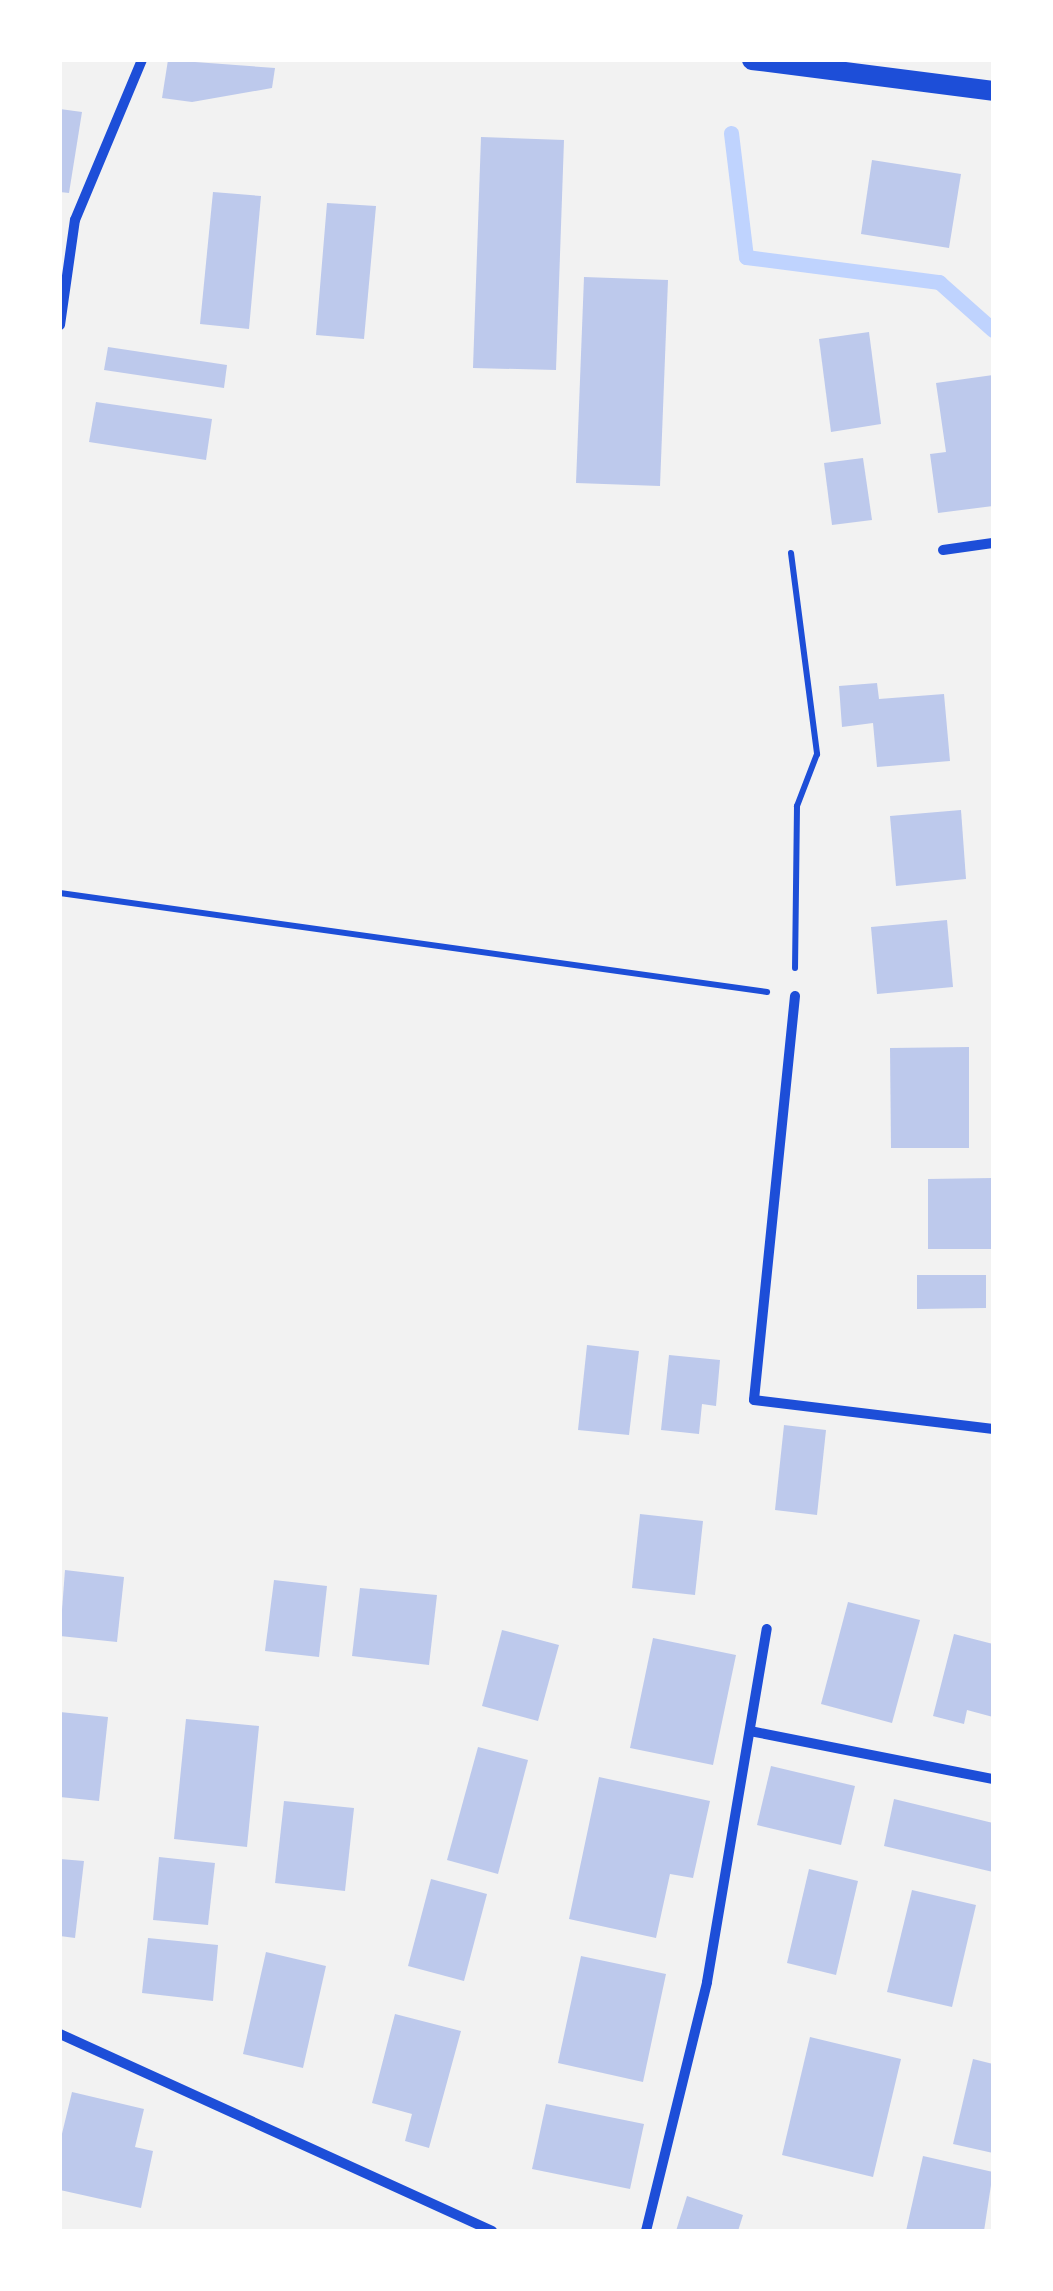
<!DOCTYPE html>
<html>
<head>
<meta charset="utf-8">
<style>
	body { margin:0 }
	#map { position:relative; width:1053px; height:2291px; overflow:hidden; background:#f2f2f2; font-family:Georgia,serif }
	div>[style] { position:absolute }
	.stream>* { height:15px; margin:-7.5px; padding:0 7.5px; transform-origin:7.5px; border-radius:7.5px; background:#bfd3fe }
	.building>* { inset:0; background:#bdc9ec }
	.path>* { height:6px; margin:-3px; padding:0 3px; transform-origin:3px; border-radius:3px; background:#1d4ed8 }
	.minor>* { height:10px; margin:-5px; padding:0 5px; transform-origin:5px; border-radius:5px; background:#1d4ed8 }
	.secondary>* { height:20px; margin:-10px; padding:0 10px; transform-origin:10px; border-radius:10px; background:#1d4ed8 }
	span { translate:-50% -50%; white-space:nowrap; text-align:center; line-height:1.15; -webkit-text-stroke:9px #fff; paint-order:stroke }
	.frame { position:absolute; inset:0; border:62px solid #fff; pointer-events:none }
</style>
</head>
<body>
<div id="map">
	<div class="stream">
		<div style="left:731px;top:133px;width:125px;rotate:83.1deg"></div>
		<div style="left:746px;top:257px;width:195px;rotate:7.4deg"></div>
		<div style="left:939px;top:282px;width:72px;rotate:41.6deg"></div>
	</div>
	<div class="building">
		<div style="clip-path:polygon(168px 60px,275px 68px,272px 88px,192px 102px,162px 98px)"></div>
		<div style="clip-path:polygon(60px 109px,82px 112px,69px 193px,60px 192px)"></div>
		<div style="clip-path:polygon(481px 137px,564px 140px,556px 370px,473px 368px)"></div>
		<div style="clip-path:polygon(872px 160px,961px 174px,949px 248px,861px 234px)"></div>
		<div style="clip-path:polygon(213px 192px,261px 196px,249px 329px,200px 324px)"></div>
		<div style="clip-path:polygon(327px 203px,376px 206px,364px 339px,316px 335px)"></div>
		<div style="clip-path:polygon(584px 277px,668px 280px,660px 486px,576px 483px)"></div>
		<div style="clip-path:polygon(869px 332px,881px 424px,831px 432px,819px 339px)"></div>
		<div style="clip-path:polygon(108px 347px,227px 365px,224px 388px,104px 370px)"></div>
		<div style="clip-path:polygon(993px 375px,993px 506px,938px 513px,930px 454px,946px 452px,936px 383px)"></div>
		<div style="clip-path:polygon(96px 402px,212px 419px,206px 460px,89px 442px)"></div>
		<div style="clip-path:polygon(863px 458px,872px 520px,832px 525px,824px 463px)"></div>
		<div style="clip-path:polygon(877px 683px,879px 699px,944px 694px,950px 761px,877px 767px,873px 723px,842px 727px,839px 686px)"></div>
		<div style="clip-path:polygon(961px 810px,966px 879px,896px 886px,890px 816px)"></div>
		<div style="clip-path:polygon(947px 920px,953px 987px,877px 994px,871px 927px)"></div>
		<div style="clip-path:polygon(969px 1047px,969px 1148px,891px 1148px,890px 1048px)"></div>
		<div style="clip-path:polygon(993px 1178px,993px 1249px,928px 1249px,928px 1179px)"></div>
		<div style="clip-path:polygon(917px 1275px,986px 1275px,986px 1308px,917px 1309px)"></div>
		<div style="clip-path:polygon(587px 1345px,639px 1351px,629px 1435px,578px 1430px)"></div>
		<div style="clip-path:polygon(669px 1355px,720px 1360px,716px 1406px,702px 1404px,699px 1434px,661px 1430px)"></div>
		<div style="clip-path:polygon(784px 1425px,826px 1430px,817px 1515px,775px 1510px)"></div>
		<div style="clip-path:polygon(640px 1514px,703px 1521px,695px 1595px,632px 1588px)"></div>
		<div style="clip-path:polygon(65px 1570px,124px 1577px,117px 1642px,60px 1636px)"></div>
		<div style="clip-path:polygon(274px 1580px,327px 1586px,319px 1657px,265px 1651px)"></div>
		<div style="clip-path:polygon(360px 1588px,437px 1595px,429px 1665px,352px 1656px)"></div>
		<div style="clip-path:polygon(848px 1602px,920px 1620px,892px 1723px,821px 1704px)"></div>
		<div style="clip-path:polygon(502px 1630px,559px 1645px,538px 1721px,482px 1706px)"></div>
		<div style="clip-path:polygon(954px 1634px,993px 1644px,993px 1717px,967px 1710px,964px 1724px,933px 1716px)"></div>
		<div style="clip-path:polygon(653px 1638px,736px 1655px,713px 1765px,630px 1748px)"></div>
		<div style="clip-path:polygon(60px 1712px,108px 1717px,99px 1801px,60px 1797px)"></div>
		<div style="clip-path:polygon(186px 1719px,259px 1726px,247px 1847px,174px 1839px)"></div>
		<div style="clip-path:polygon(478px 1747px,528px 1760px,498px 1874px,447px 1860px)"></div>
		<div style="clip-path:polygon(771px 1766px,855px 1786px,841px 1845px,757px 1825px)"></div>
		<div style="clip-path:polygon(599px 1777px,710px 1801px,693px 1878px,670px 1874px,656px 1938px,569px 1919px)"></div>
		<div style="clip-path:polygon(894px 1799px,993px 1823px,993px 1872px,884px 1846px)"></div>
		<div style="clip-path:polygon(284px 1801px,354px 1808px,345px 1891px,275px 1883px)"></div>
		<div style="clip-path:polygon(159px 1857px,215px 1863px,208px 1925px,153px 1920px)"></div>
		<div style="clip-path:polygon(60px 1859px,84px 1861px,75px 1938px,60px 1936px)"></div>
		<div style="clip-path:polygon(809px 1869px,858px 1881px,836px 1975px,787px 1963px)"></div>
		<div style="clip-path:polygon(431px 1879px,487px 1894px,464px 1981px,408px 1966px)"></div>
		<div style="clip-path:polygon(912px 1890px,976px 1905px,952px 2007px,887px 1992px)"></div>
		<div style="clip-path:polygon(148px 1938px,218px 1945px,213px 2001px,142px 1993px)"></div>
		<div style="clip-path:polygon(266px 1952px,326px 1966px,303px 2068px,243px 2054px)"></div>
		<div style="clip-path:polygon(581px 1956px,666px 1974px,643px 2082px,558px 2063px)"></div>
		<div style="clip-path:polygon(395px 2014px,461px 2031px,429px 2148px,405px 2141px,412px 2114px,372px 2103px)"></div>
		<div style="clip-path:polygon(810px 2037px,901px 2059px,873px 2177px,782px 2155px)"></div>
		<div style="clip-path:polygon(973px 2059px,993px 2064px,993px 2153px,953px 2144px)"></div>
		<div style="clip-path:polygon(72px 2092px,144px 2109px,135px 2147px,153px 2151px,141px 2208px,60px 2190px,60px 2142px)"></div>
		<div style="clip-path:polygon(546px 2104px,644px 2124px,630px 2189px,532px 2169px)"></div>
		<div style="clip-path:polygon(923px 2156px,993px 2172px,984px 2231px,906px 2231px)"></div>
		<div style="clip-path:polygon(687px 2196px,743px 2215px,738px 2231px,676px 2231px)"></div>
	</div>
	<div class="path">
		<div style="left:791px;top:553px;width:203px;rotate:82.6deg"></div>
		<div style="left:817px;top:754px;width:56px;rotate:111deg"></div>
		<div style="left:797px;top:806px;width:162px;rotate:90.7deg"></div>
		<div style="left:60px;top:893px;width:714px;rotate:7.97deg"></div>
	</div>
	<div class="minor">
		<div style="left:60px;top:325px;width:106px;rotate:-81.9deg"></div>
		<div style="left:75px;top:220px;width:173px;rotate:-67.3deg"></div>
		<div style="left:943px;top:550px;width:50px;rotate:-8deg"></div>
		<div style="left:795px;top:996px;width:406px;rotate:95.8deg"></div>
		<div style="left:754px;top:1400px;width:241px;rotate:6.9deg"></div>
		<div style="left:750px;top:1731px;width:248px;rotate:11.2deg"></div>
		<div style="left:60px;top:2034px;width:475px;rotate:24.5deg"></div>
		<div style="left:646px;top:2231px;width:256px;rotate:-76.2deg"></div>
		<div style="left:707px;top:1982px;width:358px;rotate:-80.4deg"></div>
	</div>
	<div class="secondary">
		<div style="left:752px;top:60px;width:243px;rotate:7.3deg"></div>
	</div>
	<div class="frame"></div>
</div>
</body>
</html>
